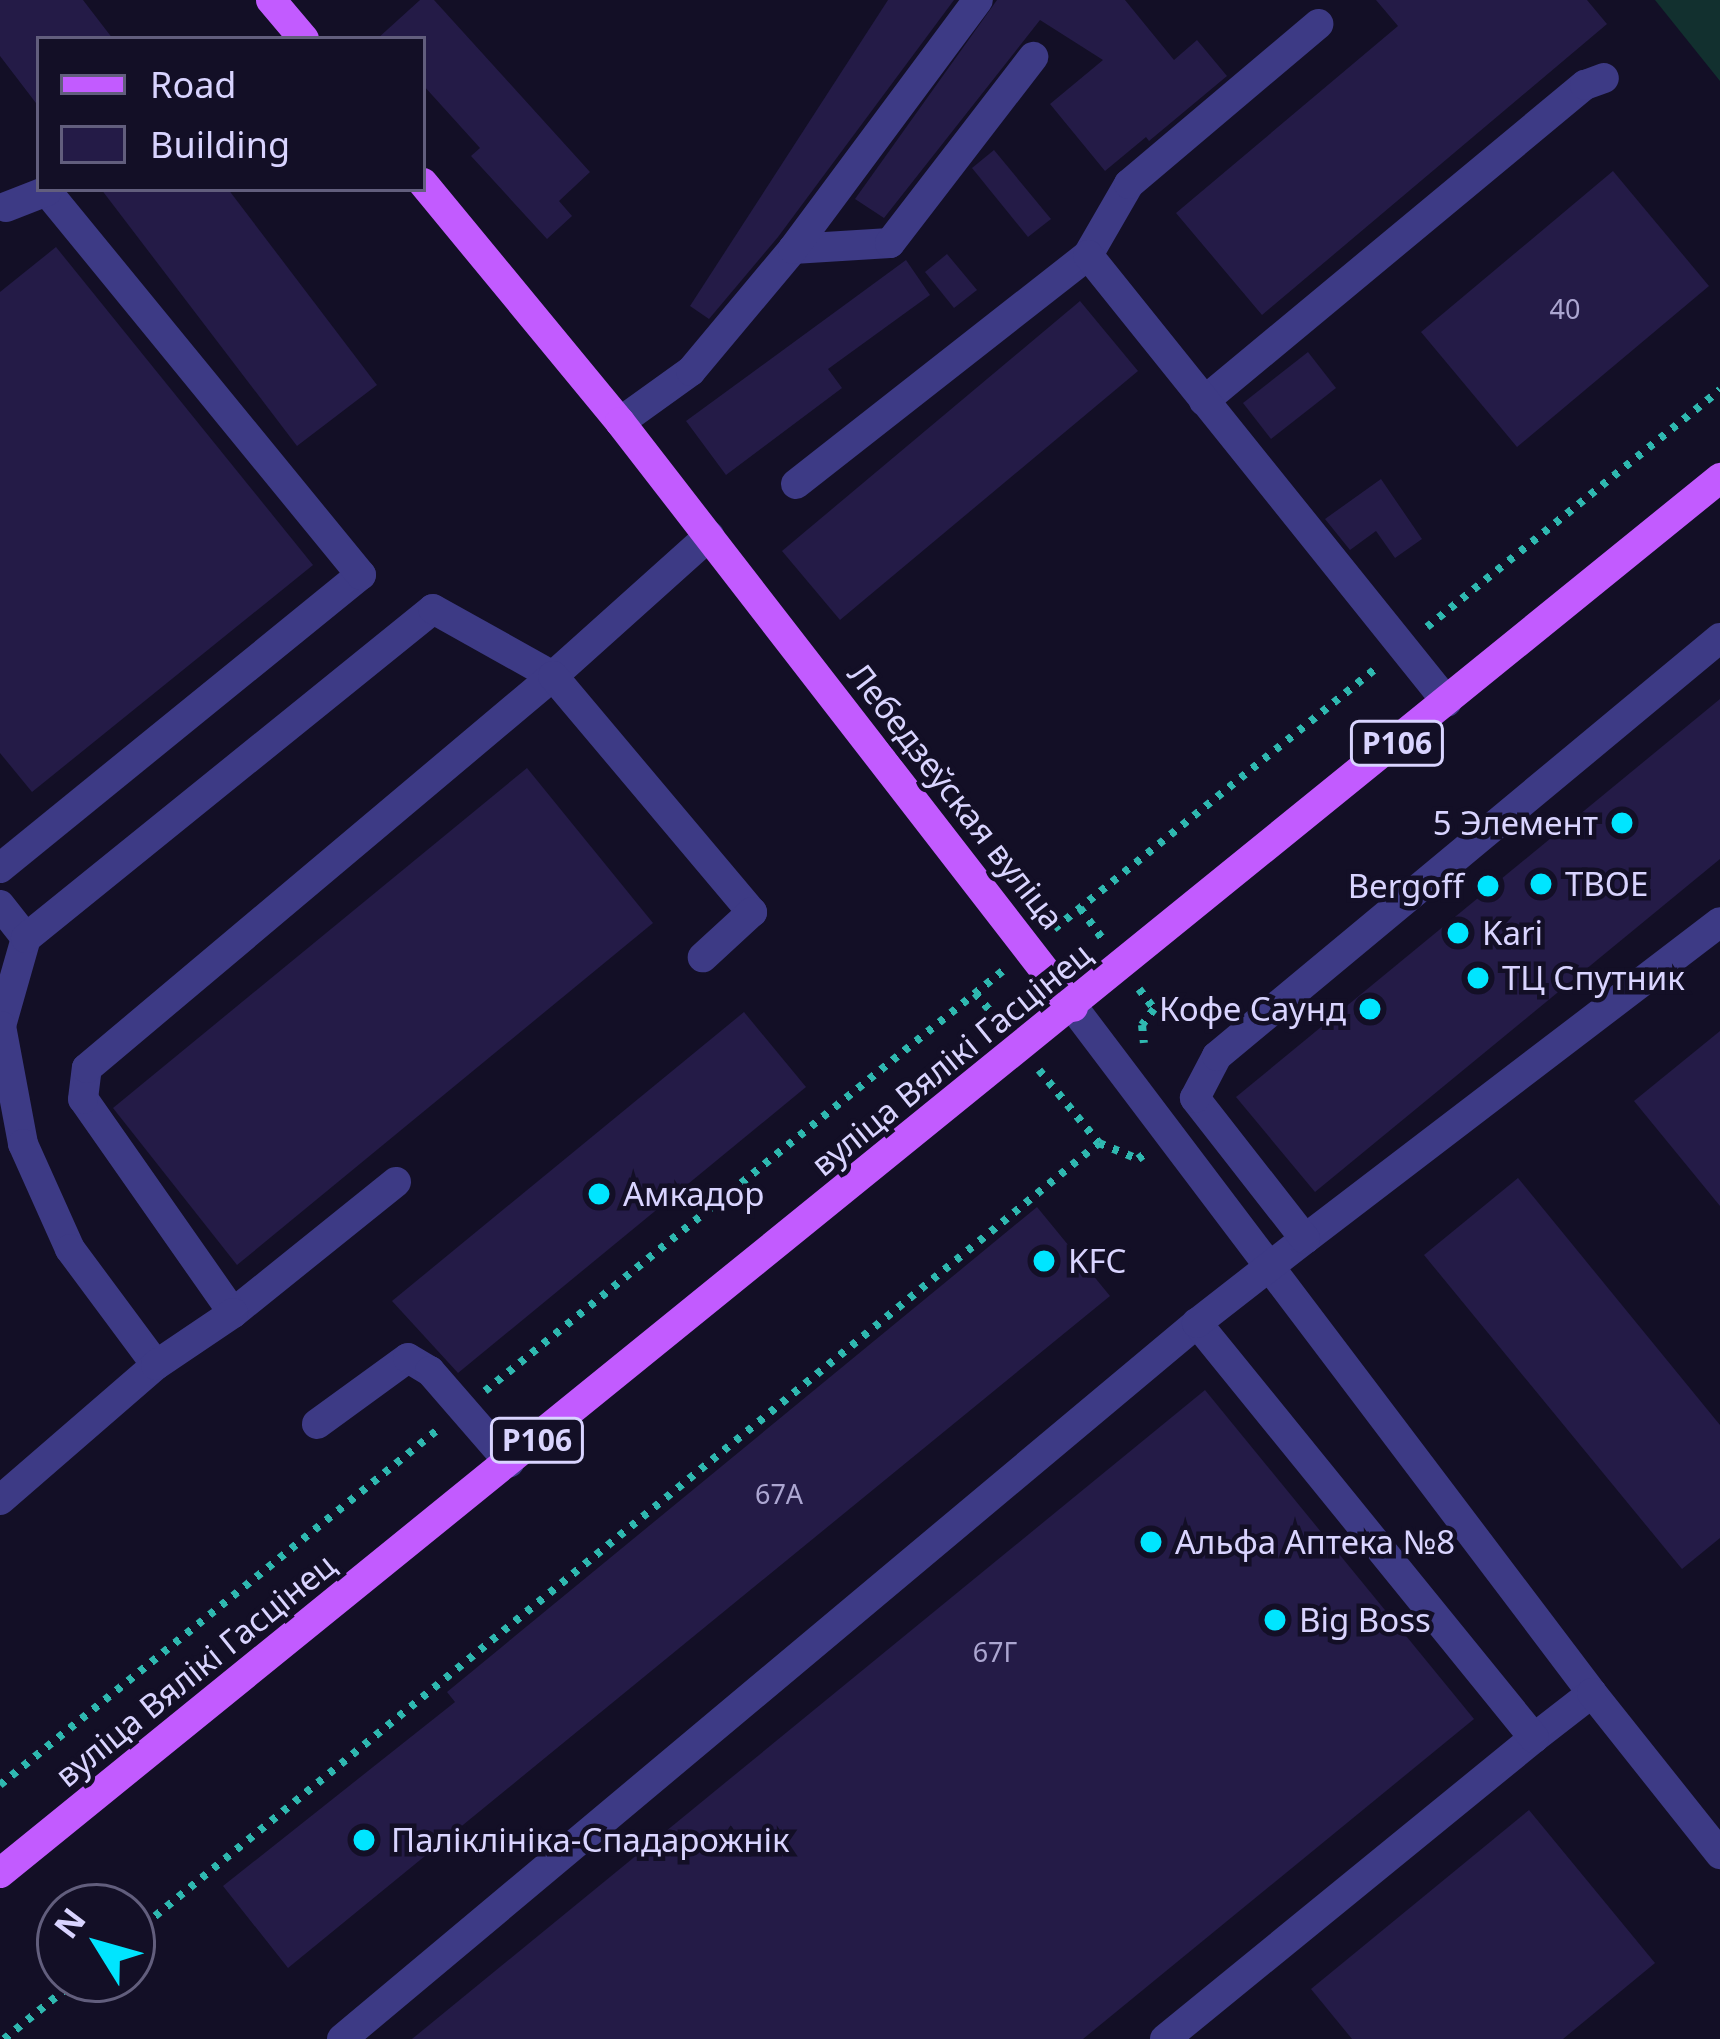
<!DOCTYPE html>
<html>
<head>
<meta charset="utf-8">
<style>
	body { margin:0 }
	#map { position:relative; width:1720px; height:2039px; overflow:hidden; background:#130f26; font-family:"Noto Sans",sans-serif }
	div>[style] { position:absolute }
	.green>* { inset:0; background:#12302f }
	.building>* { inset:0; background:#241b47 }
	.path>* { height:8px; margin-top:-4px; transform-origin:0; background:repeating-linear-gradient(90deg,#2fb8b0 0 6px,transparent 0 15px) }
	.minor>* { height:30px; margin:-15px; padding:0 15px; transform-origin:15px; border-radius:15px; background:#3d3a85 }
	.major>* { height:30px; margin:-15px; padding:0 15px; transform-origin:15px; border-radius:15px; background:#c25bff }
	.dots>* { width:33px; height:33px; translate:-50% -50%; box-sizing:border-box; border:6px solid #130f26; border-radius:50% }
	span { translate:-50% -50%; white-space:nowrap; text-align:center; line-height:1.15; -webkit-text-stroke:9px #130f26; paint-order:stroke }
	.number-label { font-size:27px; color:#aca6d1 }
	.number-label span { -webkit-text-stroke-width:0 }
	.shield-label span { padding:3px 9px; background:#130f26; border:3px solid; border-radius:9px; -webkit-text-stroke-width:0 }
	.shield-label { font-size:30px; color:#d9d4ff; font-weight:700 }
	.street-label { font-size:33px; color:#d9d4ff }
	.poi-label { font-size:33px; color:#d9d4ff }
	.right { translate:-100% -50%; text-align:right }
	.left { translate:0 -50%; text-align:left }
	.legend { position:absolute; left:36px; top:36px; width:390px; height:156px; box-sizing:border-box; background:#130f26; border:3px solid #625e7d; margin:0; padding:15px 21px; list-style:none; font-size:36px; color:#d9d4ff }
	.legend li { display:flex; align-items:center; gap:24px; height:60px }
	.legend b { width:60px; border:3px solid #625e7d }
	.north { position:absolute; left:36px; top:1883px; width:120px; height:120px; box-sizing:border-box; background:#130f26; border:3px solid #625e7d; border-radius:50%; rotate:307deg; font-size:33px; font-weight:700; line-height:48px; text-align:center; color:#d9d4ff }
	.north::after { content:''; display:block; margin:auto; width:42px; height:54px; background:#00e5ff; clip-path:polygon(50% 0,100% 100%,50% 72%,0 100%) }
</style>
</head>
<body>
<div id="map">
	<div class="green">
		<div style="clip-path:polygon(1655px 0,1720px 0,1720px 81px)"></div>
	</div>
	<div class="building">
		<div style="clip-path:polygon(0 0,83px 0,113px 39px,39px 39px,39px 107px,0 56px)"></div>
		<div style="clip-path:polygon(420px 0,434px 0,590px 172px,559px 201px,572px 216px,547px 239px,471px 156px,480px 148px,423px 85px,423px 39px,377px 39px)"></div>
		<div style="clip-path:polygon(888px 0,954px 0,778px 237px,709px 319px,690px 306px)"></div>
		<div style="clip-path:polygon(997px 0,1125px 0,1174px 60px,1197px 40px,1227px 76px,1149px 141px,1146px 137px,1105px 171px,1050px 104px,1103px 60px,1040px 20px,884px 218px,855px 199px)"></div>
		<div style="clip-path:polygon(1376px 0,1587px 0,1607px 24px,1262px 315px,1176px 213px,1398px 26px)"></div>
		<div style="clip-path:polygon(994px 150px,1051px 219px,1028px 237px,972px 168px)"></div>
		<div style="clip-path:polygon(1613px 171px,1709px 286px,1517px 447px,1421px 332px)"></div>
		<div style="clip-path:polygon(101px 189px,228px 189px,377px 385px,297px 446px)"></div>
		<div style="clip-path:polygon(56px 247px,313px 565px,32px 792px,0 753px,0 292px)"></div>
		<div style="clip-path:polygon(947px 254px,977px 290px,954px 308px,925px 272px)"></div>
		<div style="clip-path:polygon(906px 260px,930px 295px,828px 369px,842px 388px,726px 475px,686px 421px)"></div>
		<div style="clip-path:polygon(1080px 301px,1138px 371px,840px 620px,782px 551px)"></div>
		<div style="clip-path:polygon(1308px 352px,1336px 388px,1271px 439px,1243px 403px)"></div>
		<div style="clip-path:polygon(1381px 479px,1422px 539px,1395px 558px,1376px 531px,1350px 550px,1325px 519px)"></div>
		<div style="clip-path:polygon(1720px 699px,1720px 859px,1315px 1192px,1236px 1097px)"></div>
		<div style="clip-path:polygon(527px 768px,653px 923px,237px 1265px,113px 1108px)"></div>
		<div style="clip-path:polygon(744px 1012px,806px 1087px,458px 1373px,392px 1301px)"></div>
		<div style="clip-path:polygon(1720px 1031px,1720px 1206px,1634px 1101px)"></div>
		<div style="clip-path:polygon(1518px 1178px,1720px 1425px,1720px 1538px,1682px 1569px,1424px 1255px)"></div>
		<div style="clip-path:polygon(1037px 1207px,1110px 1296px,288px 1968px,223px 1886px,455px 1702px,447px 1692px)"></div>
		<div style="clip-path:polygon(1205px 1390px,1474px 1719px,1083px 2039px,412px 2039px)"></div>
		<div style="clip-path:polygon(1529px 1810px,1655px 1963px,1563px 2039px,1352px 2039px,1311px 1989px)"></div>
	</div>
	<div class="path">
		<div style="left:1427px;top:627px;width:377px;rotate:-39deg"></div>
		<div style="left:1080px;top:908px;width:37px;rotate:54deg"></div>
		<div style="left:1054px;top:929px;width:417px;rotate:-39deg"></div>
		<div style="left:1139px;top:989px;width:25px;rotate:53deg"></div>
		<div style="left:1154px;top:1009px;width:20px;rotate:127deg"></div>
		<div style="left:1142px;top:1025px;width:18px;rotate:84deg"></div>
		<div style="left:975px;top:993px;width:38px;rotate:50deg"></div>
		<div style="left:1039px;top:1070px;width:94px;rotate:50.6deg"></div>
		<div style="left:485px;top:1391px;width:670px;rotate:-39.06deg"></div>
		<div style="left:0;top:1785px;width:568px;rotate:-39.07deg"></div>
		<div style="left:132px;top:1935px;width:1250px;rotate:-39.32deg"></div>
		<div style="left:1099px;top:1143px;width:42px;rotate:22.3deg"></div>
		<div style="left:1138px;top:1159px;width:10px;rotate:-37deg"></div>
		<div style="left:4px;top:2039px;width:95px;rotate:-39deg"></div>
	</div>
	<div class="minor">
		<div style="left:793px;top:249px;width:97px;rotate:-3.5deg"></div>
		<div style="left:890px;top:243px;width:235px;rotate:-52.4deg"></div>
		<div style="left:1088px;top:255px;width:82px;rotate:-60deg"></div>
		<div style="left:1129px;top:184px;width:248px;rotate:-40.2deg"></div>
		<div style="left:1204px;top:401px;width:495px;rotate:-39.7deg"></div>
		<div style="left:1585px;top:85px;width:20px;rotate:-20deg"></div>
		<div style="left:620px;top:422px;width:87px;rotate:-35.7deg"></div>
		<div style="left:691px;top:371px;width:159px;rotate:-50.1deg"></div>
		<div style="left:793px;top:249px;width:310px;rotate:-53.4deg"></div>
		<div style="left:796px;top:484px;width:371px;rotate:-38.1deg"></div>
		<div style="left:1088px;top:255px;width:573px;rotate:51.23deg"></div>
		<div style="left:0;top:868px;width:465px;rotate:-39.1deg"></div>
		<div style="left:361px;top:575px;width:496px;rotate:-129.3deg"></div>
		<div style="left:47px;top:191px;width:44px;rotate:158.7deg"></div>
		<div style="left:0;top:905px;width:42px;rotate:51.8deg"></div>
		<div style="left:26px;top:938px;width:91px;rotate:105.9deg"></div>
		<div style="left:1px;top:1026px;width:120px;rotate:79.4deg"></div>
		<div style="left:23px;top:1144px;width:115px;rotate:65.9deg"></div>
		<div style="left:70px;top:1249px;width:144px;rotate:53.4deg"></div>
		<div style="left:156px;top:1365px;width:206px;rotate:139.1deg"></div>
		<div style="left:26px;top:938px;width:523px;rotate:-38.95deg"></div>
		<div style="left:433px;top:609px;width:137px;rotate:29.2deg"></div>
		<div style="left:553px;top:676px;width:210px;rotate:-41.9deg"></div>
		<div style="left:1073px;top:1007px;width:860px;rotate:52.89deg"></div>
		<div style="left:1592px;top:1693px;width:73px;rotate:142.2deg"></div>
		<div style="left:396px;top:1182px;width:209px;rotate:141.2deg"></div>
		<div style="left:233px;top:1313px;width:261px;rotate:-125deg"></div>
		<div style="left:83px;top:1099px;width:31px;rotate:-83deg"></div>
		<div style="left:87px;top:1068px;width:609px;rotate:-40.07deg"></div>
		<div style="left:553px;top:676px;width:309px;rotate:49.9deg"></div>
		<div style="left:752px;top:912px;width:67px;rotate:137.4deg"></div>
		<div style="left:1305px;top:1239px;width:522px;rotate:-37.37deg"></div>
		<div style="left:156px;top:1365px;width:93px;rotate:-34deg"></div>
		<div style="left:317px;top:1424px;width:112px;rotate:-36deg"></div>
		<div style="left:408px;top:1358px;width:26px;rotate:31deg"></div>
		<div style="left:430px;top:1371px;width:121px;rotate:49deg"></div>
		<div style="left:1592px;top:1693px;width:206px;rotate:51.5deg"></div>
		<div style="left:342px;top:2039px;width:1115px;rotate:-39.94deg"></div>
		<div style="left:1165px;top:2039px;width:476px;rotate:-39.2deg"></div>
		<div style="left:1534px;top:1738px;width:535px;rotate:-129.08deg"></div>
		<div style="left:1197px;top:1323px;width:137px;rotate:-37.9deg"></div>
		<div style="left:1305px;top:1239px;width:179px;rotate:-128deg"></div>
		<div style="left:1195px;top:1098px;width:47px;rotate:-62.4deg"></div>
		<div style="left:1217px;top:1056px;width:654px;rotate:-39.73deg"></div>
	</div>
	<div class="major">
		<div style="left:271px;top:0;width:51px;rotate:49.8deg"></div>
		<div style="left:423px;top:183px;width:310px;rotate:50.5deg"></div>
		<div style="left:620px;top:422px;width:740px;rotate:52.25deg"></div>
		<div style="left:0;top:1873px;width:2215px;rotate:-39.04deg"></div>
	</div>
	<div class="dots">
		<div style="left:1622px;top:823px;background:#00e5ff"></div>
		<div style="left:1541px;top:884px;background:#00e5ff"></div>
		<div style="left:1488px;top:886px;background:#00e5ff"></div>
		<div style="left:1458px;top:933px;background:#00e5ff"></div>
		<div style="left:1478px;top:978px;background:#00e5ff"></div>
		<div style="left:1370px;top:1009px;background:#00e5ff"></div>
		<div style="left:599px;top:1194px;background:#00e5ff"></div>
		<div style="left:1044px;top:1261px;background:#00e5ff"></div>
		<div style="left:1151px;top:1542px;background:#00e5ff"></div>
		<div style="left:1275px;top:1620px;background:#00e5ff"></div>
		<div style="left:364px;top:1840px;background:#00e5ff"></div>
	</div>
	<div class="number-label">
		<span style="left:1565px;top:309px">40</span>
		<span style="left:779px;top:1494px">67А</span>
		<span style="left:995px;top:1652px">67Г</span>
	</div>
	<div class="shield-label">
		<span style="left:1397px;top:743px">Р106</span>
		<span style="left:537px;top:1440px">Р106</span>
	</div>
	<div class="street-label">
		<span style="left:956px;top:796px;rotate:52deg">Лебедзеўская вуліца</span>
		<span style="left:951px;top:1059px;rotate:-39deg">вуліца Вялікі Гасцінец</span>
		<span style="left:195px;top:1670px;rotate:-39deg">вуліца Вялікі Гасцінец</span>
	</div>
	<div class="poi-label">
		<span class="right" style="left:1598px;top:823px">5 Элемент</span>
		<span class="left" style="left:1565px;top:884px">ТВОЕ</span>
		<span class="right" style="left:1464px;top:886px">Bergoff</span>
		<span class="left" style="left:1482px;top:933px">Kari</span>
		<span class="left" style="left:1502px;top:978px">ТЦ Спутник</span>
		<span class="right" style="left:1346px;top:1009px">Кофе Саунд</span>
		<span class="left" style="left:623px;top:1194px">Амкадор</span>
		<span class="left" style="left:1068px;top:1261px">KFC</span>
		<span class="left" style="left:1175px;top:1542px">Альфа Аптека №8</span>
		<span class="left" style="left:1299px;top:1620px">Big Boss</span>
		<span class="left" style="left:391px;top:1840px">Паліклініка-Спадарожнік</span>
	</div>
	<ul class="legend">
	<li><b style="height:15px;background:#c25bff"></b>Road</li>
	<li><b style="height:33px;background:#241b47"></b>Building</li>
	</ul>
	<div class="north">N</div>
</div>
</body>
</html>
